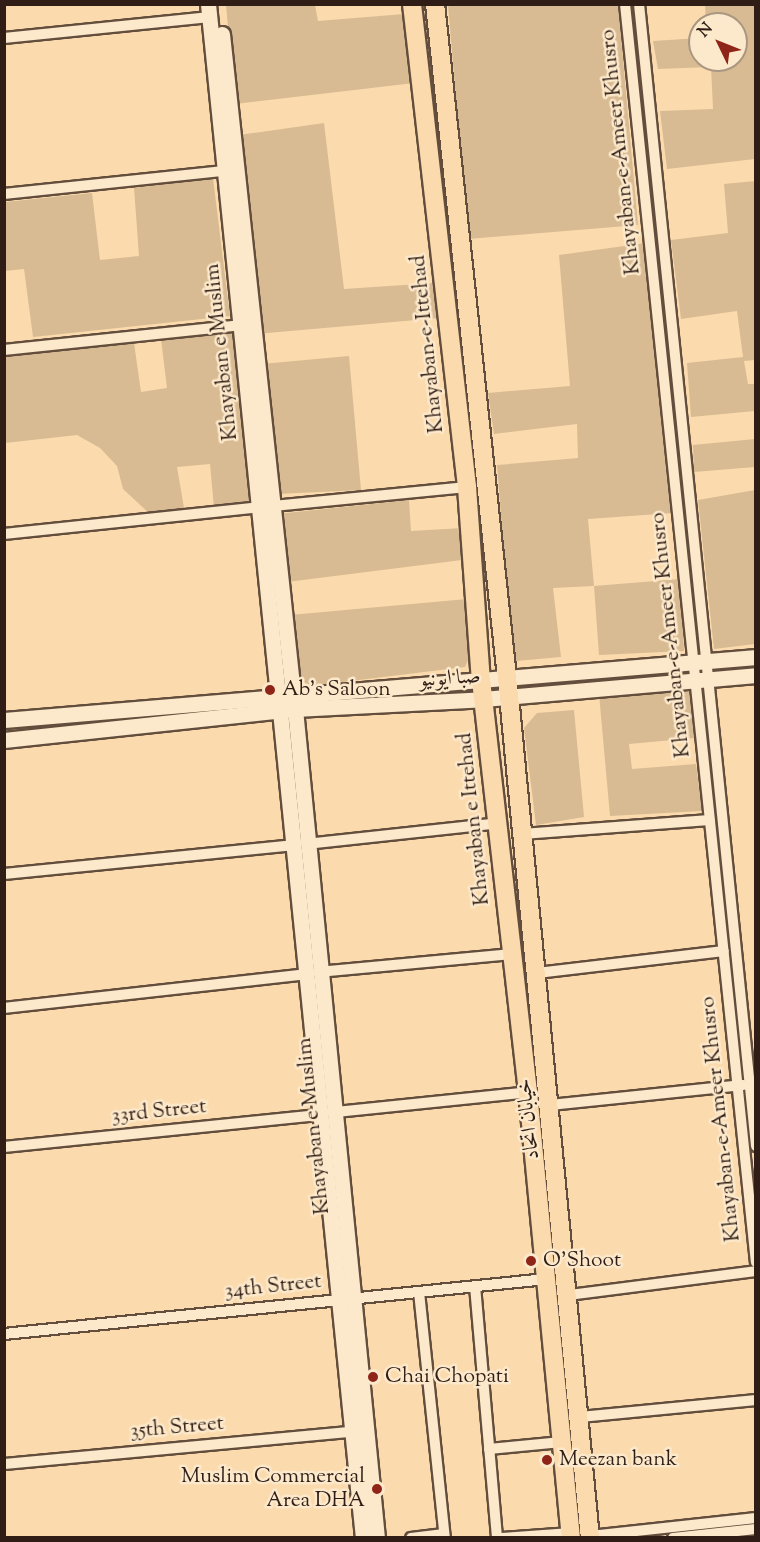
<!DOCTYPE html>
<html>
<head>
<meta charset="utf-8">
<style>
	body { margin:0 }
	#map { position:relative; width:760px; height:1542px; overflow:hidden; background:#fbdbad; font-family:"Sorts Mill Goudy",Amiri,serif }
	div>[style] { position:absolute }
	.green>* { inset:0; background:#d8bb93 }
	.roads { filter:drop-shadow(2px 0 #634d3c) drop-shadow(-2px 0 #634d3c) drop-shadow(0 2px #634d3c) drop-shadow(0 -2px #634d3c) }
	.street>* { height:10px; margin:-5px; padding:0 5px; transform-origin:5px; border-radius:5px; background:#fce8ca }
	.secondary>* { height:15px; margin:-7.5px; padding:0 7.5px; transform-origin:7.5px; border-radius:7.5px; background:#fce8ca }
	.primary>* { height:18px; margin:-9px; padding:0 9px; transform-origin:9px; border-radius:9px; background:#fbdbad }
	.dots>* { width:16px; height:16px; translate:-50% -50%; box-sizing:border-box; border:3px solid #fce8ca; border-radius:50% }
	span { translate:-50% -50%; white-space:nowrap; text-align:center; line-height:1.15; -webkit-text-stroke:5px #fce8ca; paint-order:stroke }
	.street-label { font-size:21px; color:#301e16 }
	.poi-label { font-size:21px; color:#301e16 }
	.left { translate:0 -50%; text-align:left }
	.right { translate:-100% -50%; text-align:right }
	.frame { position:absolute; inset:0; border:6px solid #301e16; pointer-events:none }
	.north { position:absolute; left:688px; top:12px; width:60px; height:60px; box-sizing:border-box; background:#fce8ca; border:2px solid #aa9782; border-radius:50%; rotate:313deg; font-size:16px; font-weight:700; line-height:24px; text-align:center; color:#301e16 }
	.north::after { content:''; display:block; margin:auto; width:21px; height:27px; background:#8f2418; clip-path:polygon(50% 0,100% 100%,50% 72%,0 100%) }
</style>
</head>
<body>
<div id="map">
	<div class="green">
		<div style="clip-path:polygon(226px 5px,315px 5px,318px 21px,404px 14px,414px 83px,235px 104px)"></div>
		<div style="clip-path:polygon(448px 5px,618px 5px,638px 225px,468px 239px)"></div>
		<div style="clip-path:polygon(705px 5px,755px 5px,755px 159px,667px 169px,660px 111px,713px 109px,711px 67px,658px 69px,653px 41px,700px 38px,700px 60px,736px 60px,736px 24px,706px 24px)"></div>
		<div style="clip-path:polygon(324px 123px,344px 289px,434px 283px,439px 318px,256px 334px,239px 135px)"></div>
		<div style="clip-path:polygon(213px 178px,230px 316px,33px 337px,24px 269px,5px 271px,5px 202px,92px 193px,100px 260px,139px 256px,134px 188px)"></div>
		<div style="clip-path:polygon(755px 181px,755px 360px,744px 361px,748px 384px,755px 384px,755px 411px,691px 417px,687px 363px,743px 357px,737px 311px,681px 319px,671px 240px,728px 233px,724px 184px)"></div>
		<div style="clip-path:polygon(646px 243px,673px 513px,588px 519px,594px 586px,680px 579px,684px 651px,599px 655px,594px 586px,553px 588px,561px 657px,516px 661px,512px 656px,497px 465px,578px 458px,577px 424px,494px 434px,488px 393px,570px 386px,559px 255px)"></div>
		<div style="clip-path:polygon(233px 333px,251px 503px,214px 508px,210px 464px,177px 467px,184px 508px,150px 514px,123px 489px,117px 466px,100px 448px,77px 435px,5px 443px,4px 356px,134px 343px,141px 392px,167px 388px,161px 339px)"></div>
		<div style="clip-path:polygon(349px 356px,361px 490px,277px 494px,262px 364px)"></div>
		<div style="clip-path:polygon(755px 439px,755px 467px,694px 472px,693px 445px)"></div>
		<div style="clip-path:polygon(755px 490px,755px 644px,714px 649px,698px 500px)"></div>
		<div style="clip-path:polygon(409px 500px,411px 531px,463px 528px,462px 560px,287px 582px,277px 514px)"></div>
		<div style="clip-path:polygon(467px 599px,471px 652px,465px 667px,310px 686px,296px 678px,290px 615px)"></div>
		<div style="clip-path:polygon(691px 687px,695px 738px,629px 744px,632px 769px,696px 764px,702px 811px,610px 816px,599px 694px)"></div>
		<div style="clip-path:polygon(574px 710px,584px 817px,536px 825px,524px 728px,537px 713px)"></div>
	</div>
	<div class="roads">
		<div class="street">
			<div style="left:625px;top:4px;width:1265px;rotate:84.06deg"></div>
			<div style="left:639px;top:4px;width:1148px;rotate:84.15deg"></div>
			<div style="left:4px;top:38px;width:207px;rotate:-5.8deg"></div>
			<div style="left:4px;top:194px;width:221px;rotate:-6deg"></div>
			<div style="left:4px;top:350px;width:237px;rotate:-6deg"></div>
			<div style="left:273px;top:506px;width:195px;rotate:-5.6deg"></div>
			<div style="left:4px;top:534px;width:256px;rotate:-6deg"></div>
			<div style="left:522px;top:834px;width:188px;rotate:-4.3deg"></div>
			<div style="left:306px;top:844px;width:193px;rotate:-6.2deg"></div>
			<div style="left:4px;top:874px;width:290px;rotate:-5.7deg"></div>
			<div style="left:318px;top:972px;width:195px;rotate:-5.3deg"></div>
			<div style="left:537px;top:973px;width:188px;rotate:-6.7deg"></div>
			<div style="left:4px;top:1008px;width:303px;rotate:-6.4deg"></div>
			<div style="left:550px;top:1105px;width:194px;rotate:-5.9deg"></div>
			<div style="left:336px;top:1112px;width:193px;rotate:-5.9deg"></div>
			<div style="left:4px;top:1147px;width:316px;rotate:-5.8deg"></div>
			<div style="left:475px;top:1286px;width:253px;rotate:85deg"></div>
			<div style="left:419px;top:1292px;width:247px;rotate:84deg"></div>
			<div style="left:569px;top:1295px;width:189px;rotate:-7.3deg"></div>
			<div style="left:4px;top:1334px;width:545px;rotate:-5.79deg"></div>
			<div style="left:580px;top:1417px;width:177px;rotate:-5.5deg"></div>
			<div style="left:489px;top:1449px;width:73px;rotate:-5.5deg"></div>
			<div style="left:4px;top:1464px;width:349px;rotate:-5.3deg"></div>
			<div style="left:590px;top:1536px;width:167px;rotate:-6.2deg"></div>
			<div style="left:411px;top:1538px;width:33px;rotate:-7deg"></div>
			<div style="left:502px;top:1538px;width:69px;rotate:-4.1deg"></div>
			<div style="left:673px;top:1538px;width:83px;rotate:-6.2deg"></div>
		</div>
		<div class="secondary">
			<div style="left:208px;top:4px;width:695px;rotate:84.22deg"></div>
			<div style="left:222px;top:34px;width:664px;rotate:83.86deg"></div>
			<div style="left:295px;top:709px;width:833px;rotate:84.35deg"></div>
			<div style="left:280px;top:711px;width:831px;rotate:84.27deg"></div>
			<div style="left:4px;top:720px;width:755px;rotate:-4.79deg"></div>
			<div style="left:4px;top:740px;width:293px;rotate:-6.1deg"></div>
			<div style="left:295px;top:709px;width:188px;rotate:-3deg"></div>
			<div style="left:483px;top:699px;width:274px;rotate:-5deg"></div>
		</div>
		<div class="primary">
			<div style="left:412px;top:4px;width:486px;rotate:83.5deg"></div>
			<div style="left:467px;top:487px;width:194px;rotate:85.9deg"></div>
			<div style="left:481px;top:680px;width:415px;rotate:83.5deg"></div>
			<div style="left:528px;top:1092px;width:448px;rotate:84.5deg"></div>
			<div style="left:435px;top:4px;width:696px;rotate:83.9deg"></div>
			<div style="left:509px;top:696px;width:846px;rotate:84.51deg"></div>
		</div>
	</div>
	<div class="dots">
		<div style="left:270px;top:690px;background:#8f2418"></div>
		<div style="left:531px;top:1261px;background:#8f2418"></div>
		<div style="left:373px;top:1377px;background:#8f2418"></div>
		<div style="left:547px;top:1460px;background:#8f2418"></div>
		<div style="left:377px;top:1489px;background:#8f2418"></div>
	</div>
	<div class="street-label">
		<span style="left:621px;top:152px;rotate:-96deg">Khayaban-e-Ameer Khusro</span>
		<span style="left:428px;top:344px;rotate:-96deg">Khayaban-e-Ittehad</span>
		<span style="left:222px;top:352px;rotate:-96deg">Khayaban e Muslim</span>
		<span style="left:671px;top:635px;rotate:-96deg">Khayaban-e-Ameer Khusro</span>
		<span style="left:450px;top:679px;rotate:-4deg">صبا ایونیو</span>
		<span style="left:474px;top:819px;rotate:-96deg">Khayaban e Ittehad</span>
		<span style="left:159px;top:1112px;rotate:-6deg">33rd Street</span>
		<span style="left:529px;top:1119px;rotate:-96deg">خیابان اتحاد</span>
		<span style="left:721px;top:1119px;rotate:-96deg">Khayaban-e-Ameer Khusro</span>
		<span style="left:314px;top:1126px;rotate:-96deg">Khayaban e Muslim</span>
		<span style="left:273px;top:1287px;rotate:-6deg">34th Street</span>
		<span style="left:177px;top:1428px;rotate:-5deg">35th Street</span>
	</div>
	<div class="poi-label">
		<span class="left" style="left:282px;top:690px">Ab's Saloon</span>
		<span class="left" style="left:543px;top:1261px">O'Shoot</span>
		<span class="left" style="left:385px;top:1377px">Chai Chopati</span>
		<span class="left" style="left:559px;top:1460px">Meezan bank</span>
		<span class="right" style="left:365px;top:1489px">Muslim Commercial<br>Area DHA</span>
	</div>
	<div class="frame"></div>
	<div class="north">N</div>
</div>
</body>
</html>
